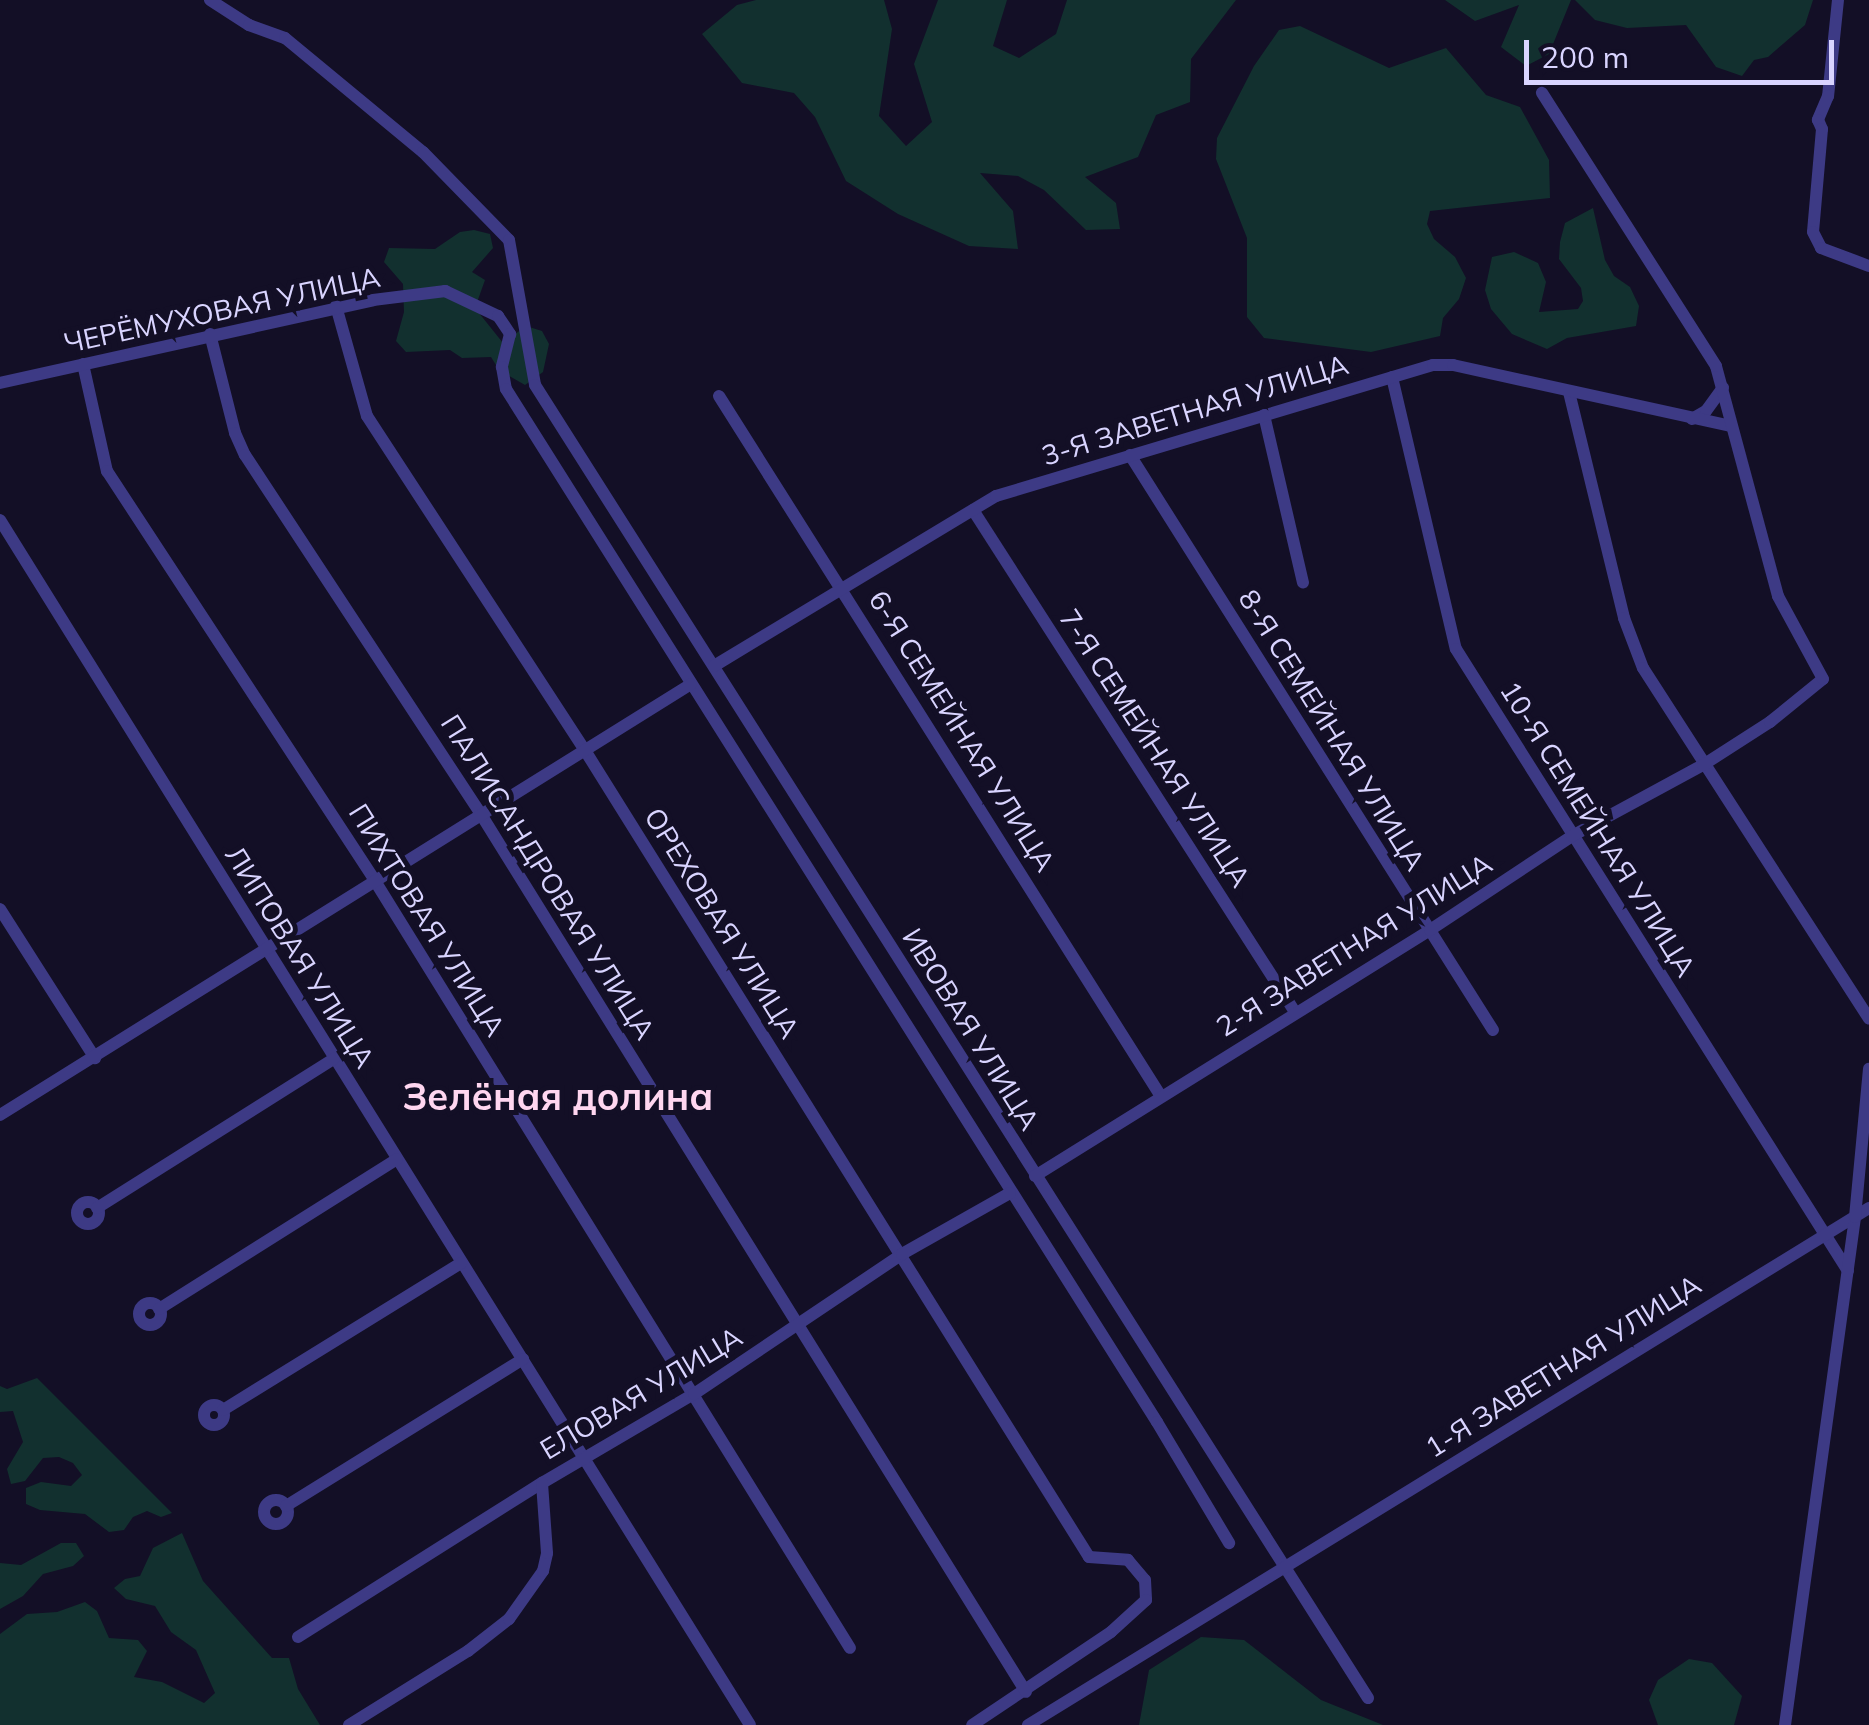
<!DOCTYPE html>
<html>
<head>
<meta charset="utf-8">
<style>
	body { margin:0 }
	#map { position:relative; width:1869px; height:1725px; overflow:hidden; background:#130f26; font-family:Mulish,sans-serif }
	div>[style] { position:absolute }
	.green>* { inset:0; background:#12302f }
	.minor>* { height:12px; margin:-6px; padding:0 6px; transform-origin:6px; border-radius:6px; background:#3d3a85 }
	.minor>.ring { margin:-6px; padding:0; box-sizing:content-box; background:none; border:12px solid #3d3a85; border-radius:50% }
	span { translate:-50% -50%; white-space:nowrap; text-align:center; line-height:1.15; -webkit-text-stroke:10px #130f26; paint-order:stroke }
	.street-label { font-size:28px; color:#d9d4ff }
	.district-label { font-size:38px; color:#ffd6f0; font-weight:700 }
	.scale { position:absolute; left:1524px; top:40px; width:310px; height:45px; box-sizing:border-box; border:5px solid #d9d4ff; border-top:0; padding-left:12px; font-size:30px; line-height:35px; white-space:nowrap; color:#d9d4ff; -webkit-text-stroke:8px #130f26; paint-order:stroke }
</style>
</head>
<body>
<div id="map">
	<div class="green">
		<div style="clip-path:polygon(756px 0,884px 0,892px 29px,879px 116px,906px 146px,932px 122px,914px 64px,938px 0,1007px 0,993px 46px,1019px 58px,1056px 34px,1067px 0,1236px 0,1191px 59px,1190px 102px,1156px 115px,1138px 157px,1085px 177px,1116px 203px,1120px 229px,1086px 230px,1044px 190px,1018px 176px,980px 173px,1013px 211px,1018px 249px,969px 246px,898px 214px,846px 181px,815px 117px,794px 93px,742px 83px,702px 34px,737px 5px)"></div>
		<div style="clip-path:polygon(1445px 0,1571px 0,1549px 54px,1526px 66px,1501px 47px,1519px 5px,1475px 21px)"></div>
		<div style="clip-path:polygon(1575px 0,1813px 0,1805px 25px,1768px 57px,1754px 60px,1742px 76px,1716px 67px,1686px 25px,1627px 28px,1595px 20px)"></div>
		<div style="clip-path:polygon(1300px 26px,1389px 68px,1446px 48px,1486px 95px,1520px 107px,1549px 160px,1550px 198px,1430px 211px,1427px 224px,1434px 239px,1455px 257px,1466px 278px,1459px 299px,1443px 318px,1440px 336px,1371px 352px,1264px 338px,1247px 317px,1247px 238px,1216px 159px,1217px 138px,1254px 66px,1279px 30px)"></div>
		<div style="clip-path:polygon(1593px 208px,1605px 260px,1614px 276px,1630px 287px,1639px 306px,1636px 326px,1567px 338px,1547px 349px,1512px 334px,1491px 309px,1485px 290px,1492px 257px,1514px 252px,1538px 263px,1546px 282px,1539px 312px,1578px 309px,1583px 301px,1581px 288px,1559px 259px,1560px 242px,1565px 223px)"></div>
		<div style="clip-path:polygon(474px 230px,490px 234px,493px 248px,472px 272px,485px 280px,475px 308px,503px 343px,526px 326px,542px 331px,549px 344px,543px 372px,525px 385px,499px 370px,491px 357px,462px 358px,450px 350px,406px 352px,396px 341px,404px 312px,403px 284px,384px 262px,389px 248px,435px 249px,460px 232px)"></div>
		<div style="clip-path:polygon(37px 1378px,172px 1513px,161px 1517px,147px 1511px,133px 1517px,124px 1530px,109px 1532px,85px 1514px,40px 1510px,26px 1504px,26px 1488px,41px 1482px,71px 1486px,82px 1475px,73px 1463px,59px 1457px,43px 1458px,25px 1481px,11px 1484px,7px 1469px,23px 1442px,13px 1411px,0 1412px,0 1386px,7px 1389px)"></div>
		<div style="clip-path:polygon(182px 1533px,203px 1581px,272px 1658px,289px 1658px,298px 1689px,320px 1725px,0 1725px,0 1634px,27px 1614px,57px 1612px,85px 1602px,97px 1611px,109px 1638px,138px 1640px,147px 1651px,134px 1677px,162px 1682px,204px 1703px,215px 1693px,196px 1650px,171px 1632px,155px 1606px,126px 1599px,114px 1588px,125px 1579px,140px 1576px,153px 1548px)"></div>
		<div style="clip-path:polygon(61px 1543px,76px 1543px,84px 1556px,73px 1566px,43px 1574px,23px 1596px,0 1609px,0 1563px,21px 1565px)"></div>
		<div style="clip-path:polygon(1201px 1637px,1244px 1640px,1321px 1700px,1383px 1725px,1139px 1725px,1149px 1670px)"></div>
		<div style="clip-path:polygon(1689px 1659px,1712px 1663px,1742px 1696px,1734px 1725px,1658px 1725px,1649px 1700px,1658px 1680px)"></div>
	</div>
	<div class="minor">
		<div style="left:210px;top:0;width:46px;rotate:32.7deg"></div>
		<div style="left:249px;top:25px;width:38px;rotate:20deg"></div>
		<div style="left:285px;top:38px;width:179px;rotate:39.6deg"></div>
		<div style="left:423px;top:152px;width:123px;rotate:45.7deg"></div>
		<div style="left:509px;top:240px;width:147px;rotate:79.8deg"></div>
		<div style="left:535px;top:385px;width:1555px;rotate:57.61deg"></div>
		<div style="left:1838px;top:0;width:97px;rotate:95.9deg"></div>
		<div style="left:1828px;top:96px;width:26px;rotate:113deg"></div>
		<div style="left:1818px;top:120px;width:10px;rotate:66deg"></div>
		<div style="left:1822px;top:129px;width:103px;rotate:95deg"></div>
		<div style="left:1813px;top:232px;width:18px;rotate:63deg"></div>
		<div style="left:1821px;top:248px;width:51px;rotate:20.6deg"></div>
		<div style="left:336px;top:306px;width:114px;rotate:74.3deg"></div>
		<div style="left:367px;top:416px;width:401px;rotate:56.9deg"></div>
		<div style="left:586px;top:752px;width:949px;rotate:58deg"></div>
		<div style="left:1089px;top:1557px;width:39px;rotate:4deg"></div>
		<div style="left:1128px;top:1560px;width:26px;rotate:50deg"></div>
		<div style="left:1145px;top:1580px;width:20px;rotate:87deg"></div>
		<div style="left:1146px;top:1600px;width:47px;rotate:137.6deg"></div>
		<div style="left:1111px;top:1632px;width:167px;rotate:146.2deg"></div>
		<div style="left:210px;top:334px;width:102px;rotate:75.8deg"></div>
		<div style="left:235px;top:433px;width:24px;rotate:66deg"></div>
		<div style="left:245px;top:455px;width:432px;rotate:56.7deg"></div>
		<div style="left:482px;top:816px;width:1031px;rotate:58.16deg"></div>
		<div style="left:83px;top:364px;width:110px;rotate:77.4deg"></div>
		<div style="left:107px;top:471px;width:490px;rotate:56.8deg"></div>
		<div style="left:375px;top:881px;width:902px;rotate:58.23deg"></div>
		<div style="left:1392px;top:377px;width:279px;rotate:76.8deg"></div>
		<div style="left:1456px;top:649px;width:735px;rotate:57.78deg"></div>
		<div style="left:0;top:383px;width:382px;rotate:-12.5deg"></div>
		<div style="left:373px;top:300px;width:73px;rotate:-7.1deg"></div>
		<div style="left:445px;top:291px;width:59px;rotate:25.3deg"></div>
		<div style="left:498px;top:316px;width:22px;rotate:56deg"></div>
		<div style="left:510px;top:334px;width:34px;rotate:104deg"></div>
		<div style="left:502px;top:367px;width:22px;rotate:80deg"></div>
		<div style="left:506px;top:389px;width:1221px;rotate:57.78deg"></div>
		<div style="left:1157px;top:1422px;width:141px;rotate:59.2deg"></div>
		<div style="left:1569px;top:392px;width:233px;rotate:76.3deg"></div>
		<div style="left:1624px;top:618px;width:53px;rotate:69.2deg"></div>
		<div style="left:1643px;top:668px;width:417px;rotate:57.2deg"></div>
		<div style="left:719px;top:396px;width:826px;rotate:57.75deg"></div>
		<div style="left:1264px;top:415px;width:172px;rotate:76.9deg"></div>
		<div style="left:1692px;top:419px;width:16px;rotate:-30deg"></div>
		<div style="left:1706px;top:411px;width:29px;rotate:-54deg"></div>
		<div style="left:1130px;top:455px;width:680px;rotate:57.74deg"></div>
		<div style="left:973px;top:510px;width:596px;rotate:57.32deg"></div>
		<div style="left:0;top:520px;width:1419px;rotate:58.1deg"></div>
		<div style="left:714px;top:666px;width:329px;rotate:-31.1deg"></div>
		<div style="left:996px;top:496px;width:456px;rotate:-16.7deg"></div>
		<div style="left:1433px;top:365px;width:20px"></div>
		<div style="left:1453px;top:365px;width:284px;rotate:12.4deg"></div>
		<div style="left:0;top:909px;width:177px;rotate:57.5deg"></div>
		<div style="left:0;top:1115px;width:814px;rotate:-31.95deg"></div>
		<div style="left:1035px;top:1176px;width:465px;rotate:-31.9deg"></div>
		<div style="left:1430px;top:930px;width:170px;rotate:-33.5deg"></div>
		<div style="left:1572px;top:836px;width:149px;rotate:-28.5deg"></div>
		<div style="left:1703px;top:765px;width:80px;rotate:-32.7deg"></div>
		<div style="left:1770px;top:722px;width:68px;rotate:-39.1deg"></div>
		<div style="left:1823px;top:679px;width:94px;rotate:-118.5deg"></div>
		<div style="left:1778px;top:596px;width:238px;rotate:-105.1deg"></div>
		<div style="left:1716px;top:366px;width:324px;rotate:-122.5deg"></div>
		<div class="ring" style="left:77px;top:1202px;width:10px;height:10px"></div>
		<div style="left:97px;top:1208px;width:280px;rotate:-32.2deg"></div>
		<div class="ring" style="left:139px;top:1303px;width:10px;height:10px"></div>
		<div style="left:159px;top:1309px;width:281px;rotate:-32.2deg"></div>
		<div class="ring" style="left:204px;top:1405px;width:8px;height:8px"></div>
		<div style="left:223px;top:1410px;width:280px;rotate:-31.7deg"></div>
		<div class="ring" style="left:264px;top:1500px;width:12px;height:12px"></div>
		<div style="left:286px;top:1506px;width:279px;rotate:-31.8deg"></div>
		<div style="left:298px;top:1637px;width:289px;rotate:-32.3deg"></div>
		<div style="left:542px;top:1483px;width:176px;rotate:-30.4deg"></div>
		<div style="left:694px;top:1394px;width:251px;rotate:-33.9deg"></div>
		<div style="left:902px;top:1254px;width:124px;rotate:-29.5deg"></div>
		<div style="left:349px;top:1725px;width:140px;rotate:-31.9deg"></div>
		<div style="left:468px;top:1651px;width:52px;rotate:-38deg"></div>
		<div style="left:509px;top:1619px;width:59px;rotate:-54.7deg"></div>
		<div style="left:543px;top:1571px;width:18px;rotate:-77deg"></div>
		<div style="left:547px;top:1553px;width:70px;rotate:-94.1deg"></div>
		<div style="left:1028px;top:1725px;width:987px;rotate:-31.58deg"></div>
		<div style="left:1785px;top:1725px;width:513px;rotate:-82.15deg"></div>
		<div style="left:1855px;top:1217px;width:149px;rotate:-84.6deg"></div>
	</div>
	<div class="street-label">
		<span style="left:222px;top:310px;rotate:-12deg">ЧЕРЁМУХОВАЯ УЛИЦА</span>
		<span style="left:1195px;top:410px;rotate:-17deg">3-Я ЗАВЕТНАЯ УЛИЦА</span>
		<span style="left:1332px;top:730px;rotate:58deg">8-Я СЕМЕЙНАЯ УЛИЦА</span>
		<span style="left:962px;top:731px;rotate:58deg">6-Я СЕМЕЙНАЯ УЛИЦА</span>
		<span style="left:1155px;top:748px;rotate:57deg">7-Я СЕМЕЙНАЯ УЛИЦА</span>
		<span style="left:1598px;top:829px;rotate:58deg">10-Я СЕМЕЙНАЯ УЛИЦА</span>
		<span style="left:548px;top:877px;rotate:58deg">ПАЛИСАНДРОВАЯ УЛИЦА</span>
		<span style="left:427px;top:920px;rotate:58deg">ПИХТОВАЯ УЛИЦА</span>
		<span style="left:722px;top:923px;rotate:58deg">ОРЕХОВАЯ УЛИЦА</span>
		<span style="left:1354px;top:945px;rotate:-32deg">2-Я ЗАВЕТНАЯ УЛИЦА</span>
		<span style="left:300px;top:957px;rotate:58deg">ЛИПОВАЯ УЛИЦА</span>
		<span style="left:971px;top:1029px;rotate:58deg">ИВОВАЯ УЛИЦА</span>
		<span style="left:1563px;top:1366px;rotate:-32deg">1-Я ЗАВЕТНАЯ УЛИЦА</span>
		<span style="left:641px;top:1393px;rotate:-31deg">ЕЛОВАЯ УЛИЦА</span>
	</div>
	<div class="district-label">
		<span style="left:558px;top:1097px">Зелёная долина</span>
	</div>
	<div class="scale">200 m</div>
</div>
</body>
</html>
